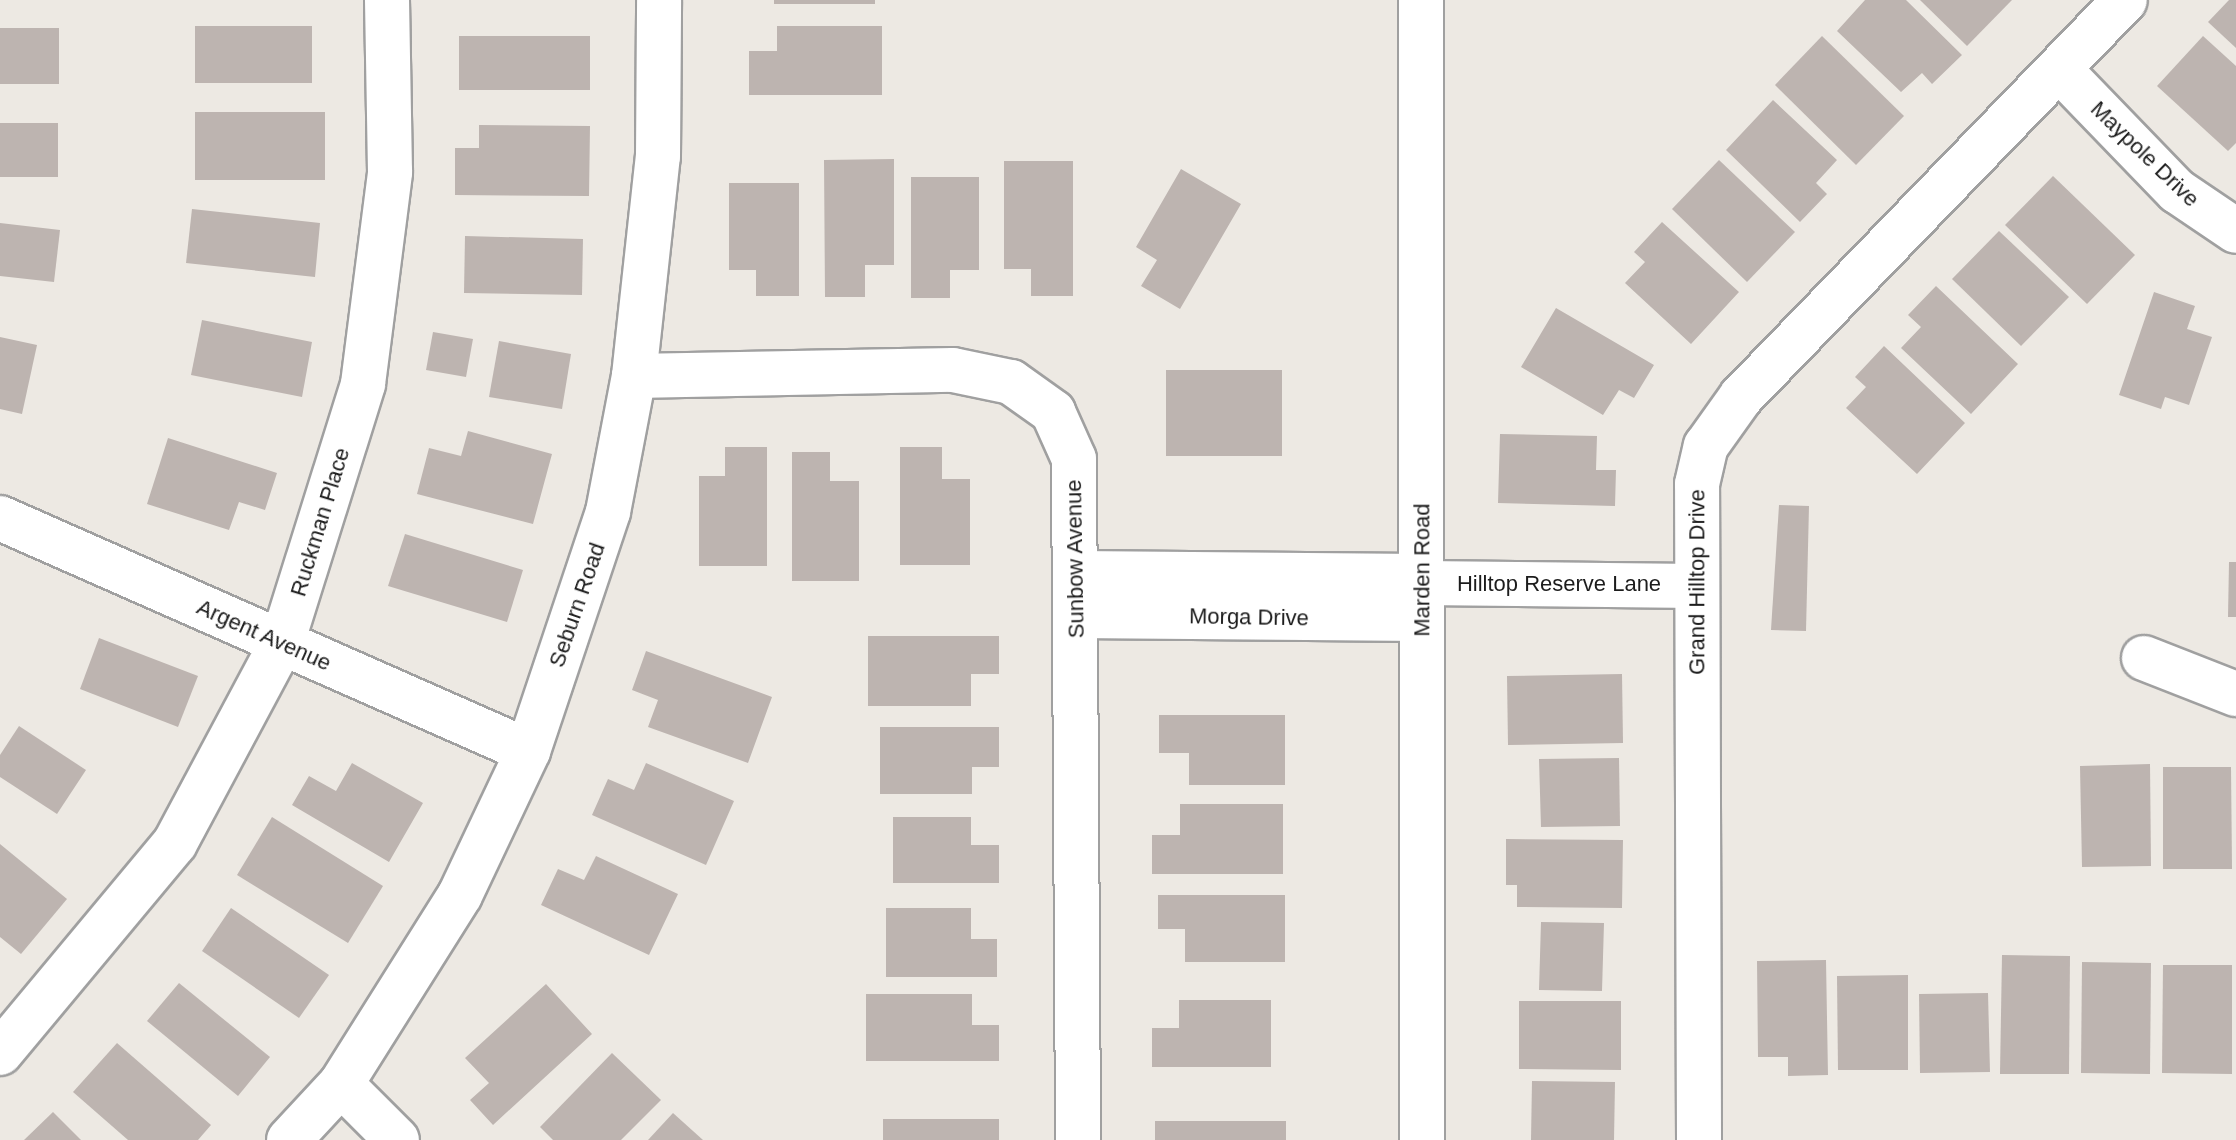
<!DOCTYPE html>
<html>
<head>
<meta charset="utf-8">
<style>
	body { margin:0 }
	#map { position:relative; width:2236px; height:1140px; overflow:hidden; background:#ede9e3; font-family:Arial,sans-serif }
	div>[style] { position:absolute }
	.building>* { inset:0; background:#bdb4b0 }
	.roads { filter:drop-shadow(2px 0 #a0a0a0) drop-shadow(-2px 0 #a0a0a0) drop-shadow(0 2px #a0a0a0) drop-shadow(0 -2px #a0a0a0) }
	.minor>* { height:44px; margin:-22px; padding:0 22px; transform-origin:22px; border-radius:22px; background:#fff }
	span { translate:-50% -50%; white-space:nowrap; text-align:center; line-height:1.15; -webkit-text-stroke:8px #fff; paint-order:stroke }
	.street-label { font-size:22px; color:#1c1c1c }
</style>
</head>
<body>
<div id="map">
	<div class="building">
		<div style="clip-path:polygon(774px 0,875px 0,875px 4px,774px 4px)"></div>
		<div style="clip-path:polygon(1865px 0,1906px 0,1962px 55px,1932px 84px,1922px 73px,1901px 92px,1837px 31px)"></div>
		<div style="clip-path:polygon(1920px 0,2012px 0,1967px 46px)"></div>
		<div style="clip-path:polygon(2229px 0,2236px 0,2236px 48px,2208px 22px)"></div>
		<div style="clip-path:polygon(195px 26px,312px 26px,312px 83px,195px 83px)"></div>
		<div style="clip-path:polygon(777px 26px,882px 26px,882px 95px,749px 95px,749px 51px,777px 51px)"></div>
		<div style="clip-path:polygon(0 28px,59px 28px,59px 84px,0 84px)"></div>
		<div style="clip-path:polygon(459px 36px,590px 36px,590px 90px,459px 90px)"></div>
		<div style="clip-path:polygon(1822px 36px,1904px 116px,1856px 165px,1775px 85px)"></div>
		<div style="clip-path:polygon(2203px 36px,2236px 66px,2236px 143px,2228px 151px,2157px 86px)"></div>
		<div style="clip-path:polygon(1773px 100px,1837px 160px,1816px 183px,1827px 194px,1800px 222px,1726px 150px)"></div>
		<div style="clip-path:polygon(195px 112px,325px 112px,325px 180px,195px 180px)"></div>
		<div style="clip-path:polygon(0 123px,58px 123px,58px 177px,0 177px)"></div>
		<div style="clip-path:polygon(479px 125px,590px 126px,589px 196px,455px 195px,455px 148px,479px 148px)"></div>
		<div style="clip-path:polygon(894px 159px,894px 265px,865px 265px,865px 297px,825px 297px,824px 160px)"></div>
		<div style="clip-path:polygon(1719px 160px,1795px 232px,1747px 282px,1672px 209px)"></div>
		<div style="clip-path:polygon(1004px 161px,1073px 161px,1073px 296px,1031px 296px,1031px 269px,1004px 269px)"></div>
		<div style="clip-path:polygon(1181px 169px,1241px 204px,1180px 309px,1141px 286px,1157px 260px,1136px 247px)"></div>
		<div style="clip-path:polygon(2053px 176px,2135px 255px,2087px 304px,2005px 225px)"></div>
		<div style="clip-path:polygon(911px 177px,979px 177px,979px 270px,950px 270px,950px 298px,911px 298px)"></div>
		<div style="clip-path:polygon(729px 183px,799px 183px,799px 296px,756px 296px,756px 270px,729px 270px)"></div>
		<div style="clip-path:polygon(192px 209px,320px 223px,315px 277px,186px 263px)"></div>
		<div style="clip-path:polygon(1662px 222px,1739px 292px,1691px 344px,1625px 283px,1645px 262px,1634px 252px)"></div>
		<div style="clip-path:polygon(0 223px,60px 230px,54px 282px,0 276px)"></div>
		<div style="clip-path:polygon(1999px 231px,2069px 297px,2021px 346px,1952px 279px)"></div>
		<div style="clip-path:polygon(465px 236px,583px 239px,582px 295px,464px 293px)"></div>
		<div style="clip-path:polygon(1936px 286px,2018px 364px,1971px 414px,1901px 348px,1921px 327px,1908px 315px)"></div>
		<div style="clip-path:polygon(2154px 292px,2195px 306px,2187px 329px,2212px 337px,2189px 405px,2165px 397px,2161px 409px,2119px 395px)"></div>
		<div style="clip-path:polygon(1556px 308px,1654px 365px,1634px 398px,1619px 390px,1603px 415px,1521px 367px)"></div>
		<div style="clip-path:polygon(202px 320px,312px 342px,302px 397px,191px 375px)"></div>
		<div style="clip-path:polygon(433px 332px,473px 339px,466px 377px,426px 370px)"></div>
		<div style="clip-path:polygon(0 337px,37px 345px,22px 414px,0 409px)"></div>
		<div style="clip-path:polygon(499px 341px,571px 354px,562px 409px,489px 397px)"></div>
		<div style="clip-path:polygon(1884px 346px,1965px 423px,1917px 474px,1846px 408px,1866px 387px,1855px 377px)"></div>
		<div style="clip-path:polygon(1166px 370px,1282px 370px,1282px 456px,1166px 456px)"></div>
		<div style="clip-path:polygon(468px 431px,552px 454px,533px 524px,417px 494px,429px 448px,461px 456px)"></div>
		<div style="clip-path:polygon(1500px 434px,1597px 436px,1596px 470px,1616px 470px,1615px 506px,1498px 503px)"></div>
		<div style="clip-path:polygon(168px 438px,277px 473px,265px 510px,239px 502px,229px 530px,147px 504px)"></div>
		<div style="clip-path:polygon(725px 447px,767px 447px,767px 566px,699px 566px,699px 476px,725px 476px)"></div>
		<div style="clip-path:polygon(900px 447px,942px 447px,942px 479px,970px 479px,970px 565px,900px 565px)"></div>
		<div style="clip-path:polygon(792px 452px,830px 452px,830px 481px,859px 481px,859px 581px,792px 581px)"></div>
		<div style="clip-path:polygon(1779px 505px,1809px 506px,1806px 631px,1771px 630px)"></div>
		<div style="clip-path:polygon(405px 534px,523px 570px,507px 622px,388px 586px)"></div>
		<div style="clip-path:polygon(2229px 562px,2236px 562px,2236px 617px,2228px 617px)"></div>
		<div style="clip-path:polygon(868px 636px,999px 636px,999px 674px,971px 674px,971px 706px,868px 706px)"></div>
		<div style="clip-path:polygon(99px 638px,198px 676px,178px 727px,80px 689px)"></div>
		<div style="clip-path:polygon(646px 651px,772px 697px,748px 763px,648px 727px,658px 700px,632px 690px)"></div>
		<div style="clip-path:polygon(1622px 674px,1623px 743px,1508px 745px,1507px 676px)"></div>
		<div style="clip-path:polygon(1159px 715px,1285px 715px,1285px 785px,1189px 785px,1189px 753px,1159px 753px)"></div>
		<div style="clip-path:polygon(19px 726px,86px 770px,57px 814px,0 777px,0 755px)"></div>
		<div style="clip-path:polygon(880px 727px,999px 727px,999px 767px,972px 767px,972px 794px,880px 794px)"></div>
		<div style="clip-path:polygon(1619px 758px,1620px 826px,1541px 827px,1539px 759px)"></div>
		<div style="clip-path:polygon(352px 763px,423px 803px,389px 862px,292px 805px,309px 776px,336px 791px)"></div>
		<div style="clip-path:polygon(646px 763px,734px 801px,706px 865px,592px 815px,608px 779px,634px 790px)"></div>
		<div style="clip-path:polygon(2150px 764px,2151px 866px,2082px 867px,2080px 766px)"></div>
		<div style="clip-path:polygon(2163px 767px,2231px 767px,2232px 869px,2163px 869px)"></div>
		<div style="clip-path:polygon(1180px 804px,1283px 804px,1283px 874px,1152px 874px,1152px 835px,1180px 835px)"></div>
		<div style="clip-path:polygon(272px 817px,383px 886px,348px 943px,237px 875px)"></div>
		<div style="clip-path:polygon(893px 817px,971px 817px,971px 845px,999px 845px,999px 883px,893px 883px)"></div>
		<div style="clip-path:polygon(1506px 839px,1623px 840px,1622px 908px,1517px 907px,1517px 885px,1506px 885px)"></div>
		<div style="clip-path:polygon(0 844px,67px 899px,21px 954px,0 937px)"></div>
		<div style="clip-path:polygon(596px 856px,678px 894px,649px 955px,541px 905px,558px 869px,584px 880px)"></div>
		<div style="clip-path:polygon(1158px 895px,1285px 895px,1285px 962px,1185px 962px,1185px 929px,1158px 929px)"></div>
		<div style="clip-path:polygon(231px 908px,329px 975px,299px 1018px,202px 951px)"></div>
		<div style="clip-path:polygon(886px 908px,971px 908px,971px 939px,997px 939px,997px 977px,886px 977px)"></div>
		<div style="clip-path:polygon(1541px 922px,1604px 923px,1602px 991px,1539px 990px)"></div>
		<div style="clip-path:polygon(2002px 955px,2070px 956px,2069px 1074px,2000px 1074px)"></div>
		<div style="clip-path:polygon(1826px 960px,1828px 1075px,1788px 1076px,1788px 1057px,1758px 1057px,1757px 961px)"></div>
		<div style="clip-path:polygon(2082px 962px,2151px 963px,2150px 1074px,2081px 1073px)"></div>
		<div style="clip-path:polygon(2163px 965px,2232px 965px,2232px 1074px,2162px 1073px)"></div>
		<div style="clip-path:polygon(1908px 975px,1908px 1070px,1838px 1070px,1837px 976px)"></div>
		<div style="clip-path:polygon(179px 983px,270px 1057px,238px 1096px,147px 1021px)"></div>
		<div style="clip-path:polygon(546px 984px,592px 1034px,493px 1125px,470px 1100px,489px 1083px,465px 1058px)"></div>
		<div style="clip-path:polygon(1988px 993px,1990px 1072px,1920px 1073px,1919px 994px)"></div>
		<div style="clip-path:polygon(866px 994px,972px 994px,972px 1025px,999px 1025px,999px 1061px,866px 1061px)"></div>
		<div style="clip-path:polygon(1179px 1000px,1271px 1000px,1271px 1067px,1152px 1067px,1152px 1028px,1179px 1028px)"></div>
		<div style="clip-path:polygon(1519px 1001px,1621px 1001px,1621px 1070px,1519px 1069px)"></div>
		<div style="clip-path:polygon(117px 1043px,211px 1125px,198px 1140px,128px 1140px,73px 1092px)"></div>
		<div style="clip-path:polygon(612px 1053px,661px 1100px,621px 1140px,553px 1140px,540px 1127px)"></div>
		<div style="clip-path:polygon(1532px 1081px,1615px 1082px,1614px 1140px,1531px 1140px)"></div>
		<div style="clip-path:polygon(53px 1112px,81px 1140px,24px 1140px)"></div>
		<div style="clip-path:polygon(673px 1113px,703px 1140px,648px 1140px)"></div>
		<div style="clip-path:polygon(883px 1119px,999px 1119px,999px 1140px,883px 1140px)"></div>
		<div style="clip-path:polygon(1155px 1121px,1286px 1121px,1286px 1140px,1155px 1140px)"></div>
	</div>
	<div class="roads">
		<div class="minor">
			<div style="left:1421px;top:0;width:1140px;rotate:89.95deg"></div>
			<div style="left:2059px;top:69px;width:170px;rotate:46deg"></div>
			<div style="left:2177px;top:191px;width:71px;rotate:34.1deg"></div>
			<div style="left:634px;top:376px;width:319px;rotate:-1.1deg"></div>
			<div style="left:953px;top:370px;width:59px;rotate:11.7deg"></div>
			<div style="left:1011px;top:382px;width:52px;rotate:35.5deg"></div>
			<div style="left:1053px;top:412px;width:51px;rotate:65.9deg"></div>
			<div style="left:1074px;top:459px;width:681px;rotate:89.66deg"></div>
			<div style="left:0;top:518px;width:577px;rotate:23.81deg"></div>
			<div style="left:1076px;top:573px;width:346px;rotate:0.5deg"></div>
			<div style="left:1422px;top:583px;width:275px;rotate:0.6deg"></div>
			<div style="left:1075px;top:616px;width:347px;rotate:0.5deg"></div>
			<div style="left:2144px;top:658px;width:99px;rotate:21.4deg"></div>
			<div style="left:0;top:1053px;width:273px;rotate:-50.2deg"></div>
			<div style="left:175px;top:843px;width:227px;rotate:-61.9deg"></div>
			<div style="left:282px;top:643px;width:271px;rotate:-72.6deg"></div>
			<div style="left:363px;top:384px;width:214px;rotate:-82.7deg"></div>
			<div style="left:390px;top:172px;width:172px;rotate:-91deg"></div>
			<div style="left:341px;top:1084px;width:79px;rotate:45deg"></div>
			<div style="left:289px;top:1140px;width:76px;rotate:-47.1deg"></div>
			<div style="left:341px;top:1084px;width:223px;rotate:-57.8deg"></div>
			<div style="left:460px;top:895px;width:159px;rotate:-64.7deg"></div>
			<div style="left:528px;top:751px;width:252px;rotate:-71.5deg"></div>
			<div style="left:608px;top:512px;width:138px;rotate:-79.2deg"></div>
			<div style="left:634px;top:376px;width:221px;rotate:-83.8deg"></div>
			<div style="left:658px;top:156px;width:156px;rotate:-89.6deg"></div>
			<div style="left:1699px;top:1140px;width:656px;rotate:-90.17deg"></div>
			<div style="left:1697px;top:484px;width:39px;rotate:-77deg"></div>
			<div style="left:1706px;top:446px;width:60px;rotate:-54.5deg"></div>
			<div style="left:1741px;top:397px;width:552px;rotate:-45.95deg"></div>
		</div>
	</div>
	<div class="street-label">
		<span style="left:2145px;top:154px;rotate:44deg">Maypole Drive</span>
		<span style="left:320px;top:522px;rotate:-73deg">Ruckman Place</span>
		<span style="left:1075px;top:559px;rotate:-91deg">Sunbow Avenue</span>
		<span style="left:1422px;top:570px;rotate:-90deg">Marden Road</span>
		<span style="left:1697px;top:582px;rotate:-90deg">Grand Hilltop Drive</span>
		<span style="left:1559px;top:584px">Hilltop Reserve Lane</span>
		<span style="left:577px;top:605px;rotate:-71deg">Seburn Road</span>
		<span style="left:1249px;top:617px;rotate:1deg">Morga Drive</span>
		<span style="left:264px;top:635px;rotate:24deg">Argent Avenue</span>
	</div>
</div>
</body>
</html>
